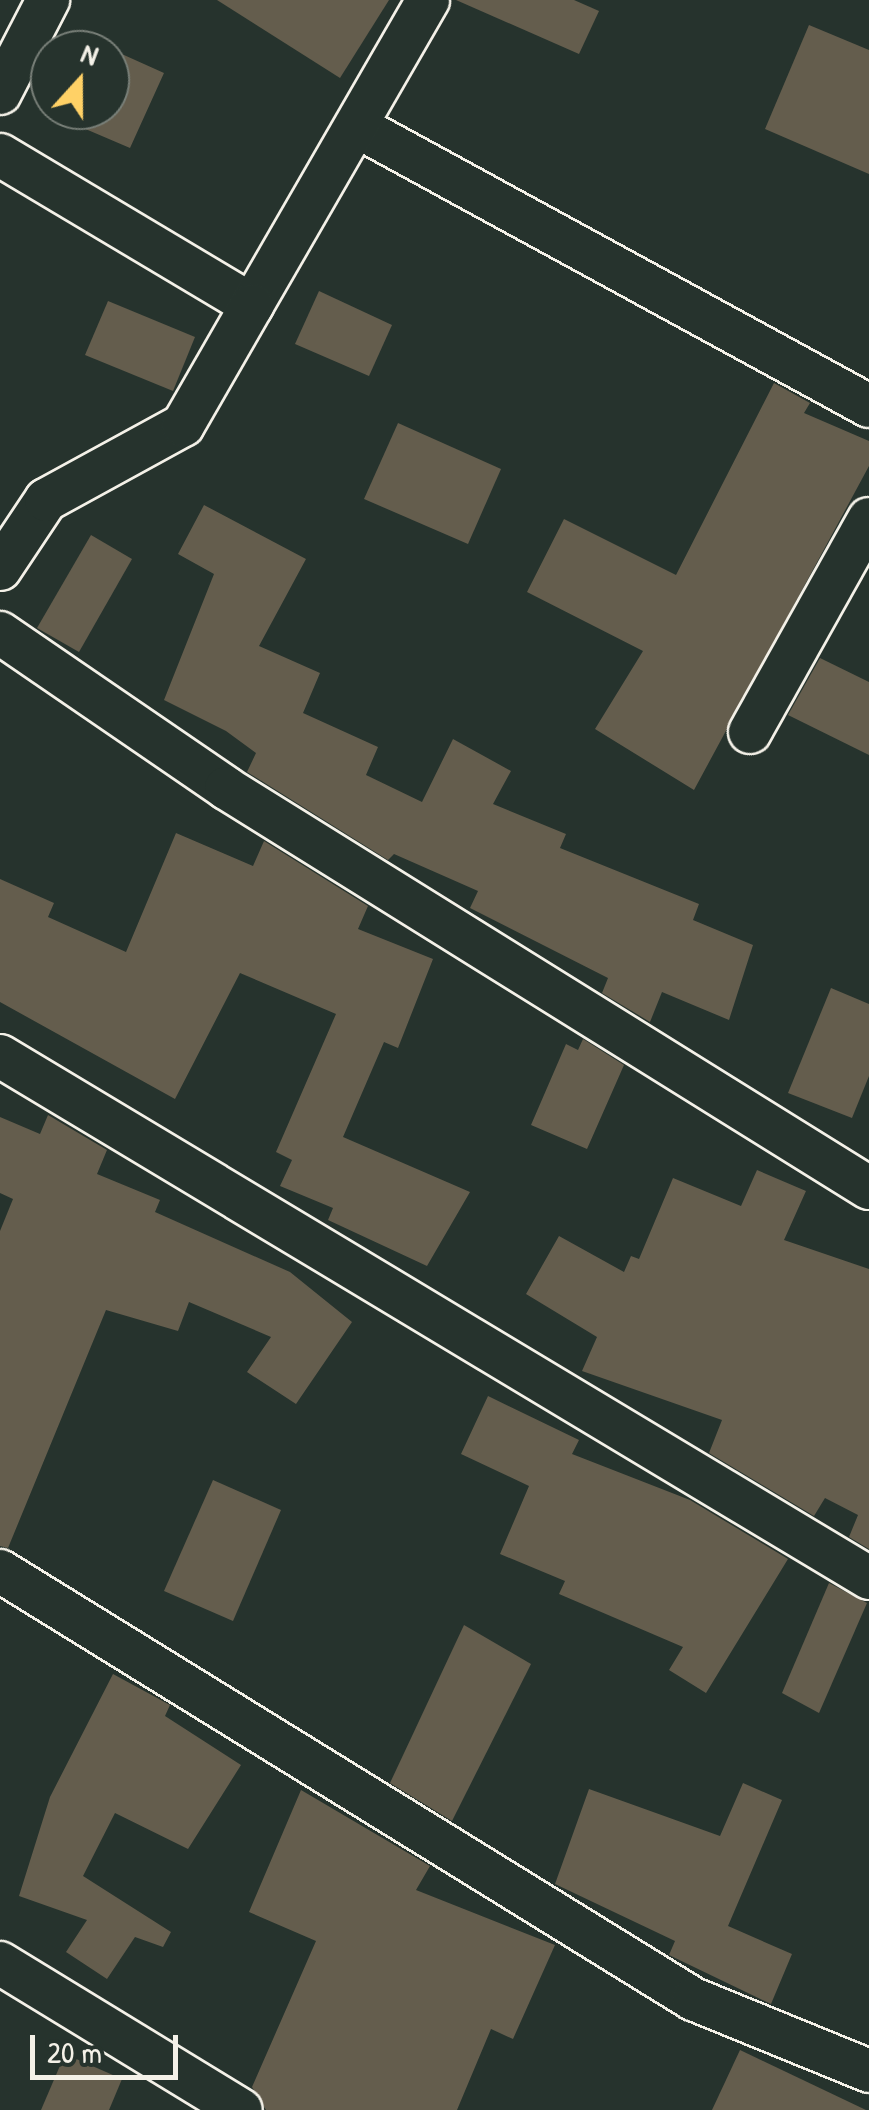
<!DOCTYPE html>
<html>
<head>
<meta charset="utf-8">
<style>
	body { margin:0 }
	#map { position:relative; width:869px; height:2110px; overflow:hidden; background:#26332d; font-family:"Patrick Hand",sans-serif }
	div>[style] { position:absolute }
	.building>* { inset:0; background:#645d4d }
	.roads { filter:drop-shadow(2px 0 #f4f1e8) drop-shadow(-2px 0 #f4f1e8) drop-shadow(0 2px #f4f1e8) drop-shadow(0 -2px #f4f1e8) }
	.minor>* { height:42px; margin:-21px; padding:0 21px; transform-origin:21px; border-radius:21px; background:#26332d }
	span { translate:-50% -50%; white-space:nowrap; text-align:center; line-height:1.15; -webkit-text-stroke:10px #26332d; paint-order:stroke }
	.north { position:absolute; left:30px; top:30px; width:100px; height:100px; box-sizing:border-box; background:#26332d; border:2px solid #787f78; border-radius:50%; rotate:21deg; font-size:28px; font-weight:700; line-height:40px; text-align:center; color:#f4f1e8 }
	.north::after { content:''; display:block; margin:auto; width:35px; height:45px; background:#ffd166; clip-path:polygon(50% 0,100% 100%,50% 72%,0 100%) }
	.scale { position:absolute; left:30px; top:2035px; width:148px; height:45px; box-sizing:border-box; border:5px solid #f4f1e8; border-top:0; padding-left:12px; font-size:30px; line-height:35px; white-space:nowrap; color:#f4f1e8; -webkit-text-stroke:8px #26332d; paint-order:stroke }
</style>
</head>
<body>
<div id="map">
	<div class="building">
		<div style="clip-path:polygon(217px 0,389px 0,340px 78px)"></div>
		<div style="clip-path:polygon(456px 0,574px 0,599px 11px,579px 54px)"></div>
		<div style="clip-path:polygon(809px 25px,869px 50px,869px 174px,765px 129px)"></div>
		<div style="clip-path:polygon(75px 33px,164px 73px,130px 148px,41px 110px,50px 90px,50px 110px,110px 110px,110px 50px,68px 50px)"></div>
		<div style="clip-path:polygon(319px 291px,392px 325px,369px 376px,295px 344px)"></div>
		<div style="clip-path:polygon(108px 301px,195px 337px,173px 391px,85px 355px)"></div>
		<div style="clip-path:polygon(774px 383px,810px 403px,804px 413px,869px 441px,869px 466px,694px 790px,595px 729px,643px 651px,527px 592px,564px 519px,676px 575px)"></div>
		<div style="clip-path:polygon(398px 423px,501px 469px,468px 544px,364px 499px)"></div>
		<div style="clip-path:polygon(204px 505px,306px 559px,259px 646px,320px 673px,303px 713px,378px 747px,366px 775px,422px 802px,453px 739px,511px 771px,493px 804px,566px 834px,560px 848px,699px 904px,693px 920px,753px 945px,729px 1020px,662px 992px,650px 1022px,602px 993px,608px 978px,470px 908px,478px 891px,394px 854px,388px 860px,247px 772px,256px 753px,226px 731px,164px 700px,214px 574px,178px 554px)"></div>
		<div style="clip-path:polygon(91px 535px,132px 559px,79px 652px,37px 628px)"></div>
		<div style="clip-path:polygon(820px 658px,869px 682px,869px 755px,788px 715px)"></div>
		<div style="clip-path:polygon(176px 833px,253px 866px,264px 841px,368px 906px,358px 929px,433px 959px,398px 1048px,384px 1042px,343px 1137px,470px 1192px,427px 1266px,328px 1220px,333px 1208px,280px 1186px,292px 1160px,276px 1152px,336px 1014px,240px 973px,175px 1099px,0 1002px,0 879px,54px 903px,48px 917px,126px 952px)"></div>
		<div style="clip-path:polygon(831px 988px,869px 1004px,869px 1076px,852px 1118px,788px 1093px)"></div>
		<div style="clip-path:polygon(583px 1039px,624px 1065px,587px 1149px,531px 1125px,566px 1044px,578px 1050px)"></div>
		<div style="clip-path:polygon(48px 1115px,107px 1150px,97px 1174px,160px 1200px,155px 1212px,290px 1272px,352px 1322px,296px 1404px,247px 1372px,271px 1337px,189px 1302px,178px 1331px,106px 1310px,8px 1548px,0 1546px,0 1231px,13px 1199px,0 1193px,0 1117px,40px 1134px)"></div>
		<div style="clip-path:polygon(757px 1170px,806px 1191px,784px 1240px,869px 1269px,869px 1549px,849px 1537px,858px 1515px,825px 1498px,814px 1516px,709px 1453px,722px 1420px,582px 1371px,597px 1337px,526px 1294px,559px 1236px,624px 1272px,631px 1256px,639px 1259px,673px 1178px,741px 1206px)"></div>
		<div style="clip-path:polygon(488px 1396px,579px 1440px,572px 1454px,690px 1500px,788px 1559px,706px 1693px,669px 1670px,683px 1647px,559px 1594px,565px 1581px,500px 1554px,529px 1486px,461px 1454px)"></div>
		<div style="clip-path:polygon(213px 1480px,281px 1510px,233px 1621px,164px 1591px)"></div>
		<div style="clip-path:polygon(829px 1583px,867px 1603px,819px 1713px,782px 1693px)"></div>
		<div style="clip-path:polygon(464px 1625px,531px 1664px,452px 1821px,390px 1783px)"></div>
		<div style="clip-path:polygon(113px 1674px,170px 1705px,165px 1716px,241px 1765px,188px 1849px,115px 1813px,83px 1876px,171px 1932px,163px 1947px,135px 1937px,107px 1979px,66px 1952px,87px 1920px,19px 1896px,50px 1797px)"></div>
		<div style="clip-path:polygon(743px 1783px,782px 1800px,728px 1926px,792px 1954px,771px 2004px,669px 1955px,675px 1941px,555px 1884px,589px 1789px,720px 1836px)"></div>
		<div style="clip-path:polygon(301px 1790px,430px 1866px,416px 1890px,555px 1945px,513px 2039px,491px 2029px,457px 2110px,266px 2110px,252px 2087px,316px 1941px,249px 1912px)"></div>
		<div style="clip-path:polygon(740px 2050px,866px 2110px,712px 2110px)"></div>
		<div style="clip-path:polygon(65px 2054px,122px 2079px,109px 2110px,41px 2110px)"></div>
	</div>
	<div class="roads">
		<div class="minor">
			<div style="left:0;top:93px;width:105px;rotate:-62.7deg"></div>
			<div style="left:358px;top:127px;width:582px;rotate:28.63deg"></div>
			<div style="left:0;top:155px;width:293px;rotate:30.8deg"></div>
			<div style="left:252px;top:305px;width:352px;rotate:-60deg"></div>
			<div style="left:0;top:569px;width:83px;rotate:-56.3deg"></div>
			<div style="left:46px;top:500px;width:156px;rotate:-28.7deg"></div>
			<div style="left:183px;top:425px;width:138px;rotate:-60.1deg"></div>
			<div style="left:0;top:633px;width:274px;rotate:34.4deg"></div>
			<div style="left:226px;top:788px;width:757px;rotate:31.89deg"></div>
			<div style="left:750px;top:732px;width:244px;rotate:-60.8deg"></div>
			<div style="left:0;top:1056px;width:1014px;rotate:30.99deg"></div>
			<div style="left:0;top:1571px;width:815px;rotate:31.7deg"></div>
			<div style="left:693px;top:1999px;width:190px;rotate:22.2deg"></div>
			<div style="left:0;top:1963px;width:282px;rotate:31.4deg"></div>
		</div>
	</div>
	<div class="north">N</div>
	<div class="scale">20 m</div>
</div>
</body>
</html>
